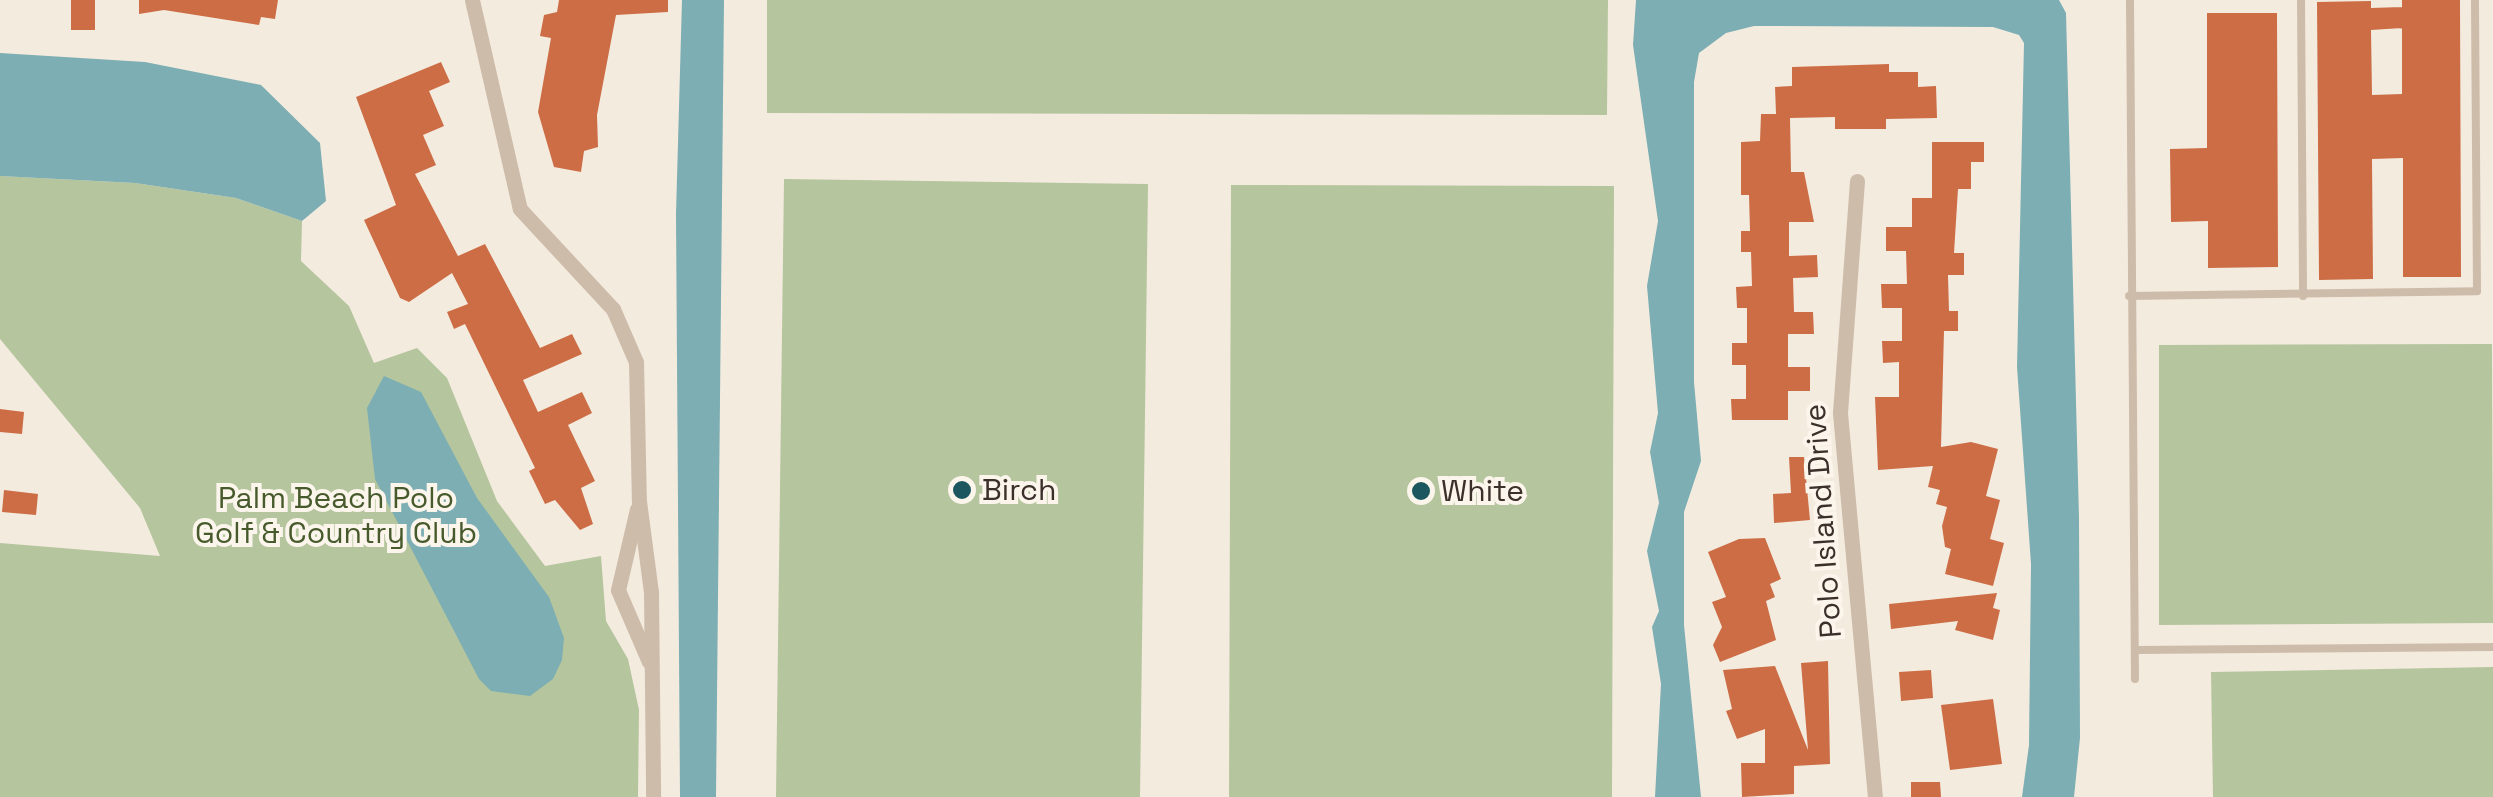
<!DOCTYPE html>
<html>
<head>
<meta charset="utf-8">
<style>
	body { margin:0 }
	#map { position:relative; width:2493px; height:797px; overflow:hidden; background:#f4ebdf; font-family:"Space Grotesk",sans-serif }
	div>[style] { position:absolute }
	.green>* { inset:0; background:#b5c59e }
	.water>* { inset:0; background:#7caeb3 }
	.building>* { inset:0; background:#cc6d45 }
	.service>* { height:8px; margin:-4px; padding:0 4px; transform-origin:4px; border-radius:4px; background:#cebcaa }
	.minor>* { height:15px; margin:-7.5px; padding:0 7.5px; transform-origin:7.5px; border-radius:7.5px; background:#cebcaa }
	.dots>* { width:28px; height:28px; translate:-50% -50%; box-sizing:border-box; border:5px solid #fbf5ec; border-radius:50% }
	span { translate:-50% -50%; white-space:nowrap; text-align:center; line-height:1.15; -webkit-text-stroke:8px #fbf5ec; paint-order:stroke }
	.poi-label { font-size:30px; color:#3b302a }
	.left { translate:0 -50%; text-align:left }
	.park-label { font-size:30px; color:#475a2c }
	.street-label { font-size:30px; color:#3b302a }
</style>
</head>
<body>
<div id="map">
	<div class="green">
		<div style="clip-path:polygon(767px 0,1608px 0,1607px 115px,767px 113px)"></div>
		<div style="clip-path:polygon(0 176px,135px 183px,236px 198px,302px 221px,301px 261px,349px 306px,374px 363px,417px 348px,447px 378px,497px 501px,545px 566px,601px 556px,606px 621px,628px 659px,639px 710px,638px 797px,0 797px,0 543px,160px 556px,140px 508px,0 339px)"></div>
		<div style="clip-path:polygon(784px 179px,1148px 184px,1140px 797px,776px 797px)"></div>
		<div style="clip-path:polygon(1231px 185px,1614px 186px,1612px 797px,1229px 797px)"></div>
		<div style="clip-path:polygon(2492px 344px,2493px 623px,2159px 625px,2159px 345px)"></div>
		<div style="clip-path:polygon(2493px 667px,2493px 797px,2213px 797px,2211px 672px)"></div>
	</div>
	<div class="water">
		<div style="clip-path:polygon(682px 0,724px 0,716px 797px,680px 797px,676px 214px)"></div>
		<div style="clip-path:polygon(1636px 0,2059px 0,2066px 13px,2079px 518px,2080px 738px,2074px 797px,2022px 797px,2029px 745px,2031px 564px,2017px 367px,2024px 43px,2019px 35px,1993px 27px,1754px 26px,1726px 33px,1699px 53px,1694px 82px,1694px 382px,1701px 461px,1684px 512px,1684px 625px,1701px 797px,1655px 797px,1661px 684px,1652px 627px,1659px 611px,1647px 551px,1659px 503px,1650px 452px,1658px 413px,1647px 286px,1658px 221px,1633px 45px)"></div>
		<div style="clip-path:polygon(0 53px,145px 62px,261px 85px,320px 143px,326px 201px,302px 221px,236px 198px,135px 183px,0 176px)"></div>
		<div style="clip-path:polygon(384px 376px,421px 392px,477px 498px,549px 597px,564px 638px,562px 660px,553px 679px,530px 696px,491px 691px,479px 679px,375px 479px,367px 408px)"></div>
	</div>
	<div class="building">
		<div style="clip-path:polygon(71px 0,95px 0,95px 30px,71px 30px)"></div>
		<div style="clip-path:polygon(139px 0,278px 0,275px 19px,261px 17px,259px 25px,164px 10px,139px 14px)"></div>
		<div style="clip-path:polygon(559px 0,668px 0,668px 12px,616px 15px,597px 115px,598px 147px,584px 151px,581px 172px,554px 167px,538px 112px,551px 38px,540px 36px,544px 15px,557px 12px)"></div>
		<div style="clip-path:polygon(evenodd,2402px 0,2460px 0,2461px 277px,2403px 277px,2403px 158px,2372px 159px,2373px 279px,2319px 280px,2317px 2px,2371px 1px,2371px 8px,2402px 7px,2402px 0,2402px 28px,2402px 94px,2372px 95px,2371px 30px,2402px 28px)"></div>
		<div style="clip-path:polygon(2207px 13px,2277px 13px,2278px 267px,2208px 268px,2208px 221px,2171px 222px,2170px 149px,2207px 148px)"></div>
		<div style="clip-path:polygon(441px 62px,450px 82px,429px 91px,444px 126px,423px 135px,436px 165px,415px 174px,458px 256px,485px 244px,540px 348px,572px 334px,582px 354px,523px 380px,538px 412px,582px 392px,592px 413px,568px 425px,595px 481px,581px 488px,593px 524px,580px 530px,555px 500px,545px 504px,529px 471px,535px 468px,465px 324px,454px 329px,447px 312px,468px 304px,452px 273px,409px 302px,400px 298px,364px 220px,396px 205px,356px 97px)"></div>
		<div style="clip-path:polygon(1889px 64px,1889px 72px,1918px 72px,1918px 87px,1936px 86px,1937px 118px,1886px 119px,1886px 129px,1835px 129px,1835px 117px,1790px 118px,1791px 172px,1804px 172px,1814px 222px,1789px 222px,1789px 256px,1817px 255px,1818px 277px,1793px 278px,1794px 312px,1813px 312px,1814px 334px,1788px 334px,1788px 367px,1810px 367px,1810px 391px,1788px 391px,1788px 420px,1732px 420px,1731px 399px,1746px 399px,1746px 365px,1732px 365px,1732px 343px,1747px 343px,1747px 308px,1737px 308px,1736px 287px,1752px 286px,1751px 252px,1741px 252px,1741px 231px,1750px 231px,1749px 195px,1741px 195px,1741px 142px,1760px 141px,1761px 114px,1776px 114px,1775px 87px,1792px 86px,1792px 67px)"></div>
		<div style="clip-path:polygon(1932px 142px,1984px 142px,1984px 162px,1971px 162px,1971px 189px,1958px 189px,1954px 253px,1964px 253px,1964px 275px,1948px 275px,1949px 311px,1958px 311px,1958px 331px,1944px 331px,1941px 447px,1971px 442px,1998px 449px,1986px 496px,2000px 500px,1990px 539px,2004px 543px,1993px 586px,1945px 574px,1951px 549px,1945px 547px,1942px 526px,1947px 507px,1936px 504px,1940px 490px,1928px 487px,1933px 466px,1878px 470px,1875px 397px,1899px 397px,1899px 362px,1883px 363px,1882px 341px,1902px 341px,1902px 308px,1882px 308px,1881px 284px,1907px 284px,1906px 251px,1886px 251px,1886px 227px,1912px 227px,1912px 198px,1932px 198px)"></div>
		<div style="clip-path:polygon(0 409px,24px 412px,22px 434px,0 432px)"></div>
		<div style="clip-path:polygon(1789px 457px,1804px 457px,1810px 520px,1774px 523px,1773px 494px,1791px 493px)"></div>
		<div style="clip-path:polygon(4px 490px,38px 494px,36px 515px,2px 512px)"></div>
		<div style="clip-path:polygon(1765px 538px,1781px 579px,1770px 584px,1775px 597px,1766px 601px,1776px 640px,1720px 662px,1713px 645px,1722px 627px,1712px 602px,1726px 597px,1708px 552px,1739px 539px)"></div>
		<div style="clip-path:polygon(1997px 593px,1993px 608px,2000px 610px,1993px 640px,1955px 630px,1958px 621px,1891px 629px,1889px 604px)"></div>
		<div style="clip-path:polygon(1828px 661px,1830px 764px,1794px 766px,1794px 794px,1742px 797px,1741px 763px,1765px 763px,1765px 729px,1737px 739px,1726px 711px,1732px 709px,1723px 670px,1775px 666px,1808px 750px,1801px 663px)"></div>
		<div style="clip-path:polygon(1931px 670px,1933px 698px,1901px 701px,1899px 672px)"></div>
		<div style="clip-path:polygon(1993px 699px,2002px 764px,1950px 770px,1941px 705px)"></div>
		<div style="clip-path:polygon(1911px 782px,1940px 782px,1941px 797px,1911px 797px)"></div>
	</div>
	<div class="service">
		<div style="left:2130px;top:0;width:679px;rotate:89.58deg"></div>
		<div style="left:2301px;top:0;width:296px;rotate:89.6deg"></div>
		<div style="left:2129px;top:296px;width:348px;rotate:-0.8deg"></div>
		<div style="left:2477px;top:291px;width:291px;rotate:-90.4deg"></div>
		<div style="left:2135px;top:650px;width:358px;rotate:-0.5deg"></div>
	</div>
	<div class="minor">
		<div style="left:472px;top:0;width:214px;rotate:77.1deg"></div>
		<div style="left:520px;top:209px;width:137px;rotate:47.1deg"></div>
		<div style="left:613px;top:309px;width:58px;rotate:66.5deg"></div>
		<div style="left:636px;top:362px;width:139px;rotate:88.8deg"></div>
		<div style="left:639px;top:501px;width:92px;rotate:82.5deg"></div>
		<div style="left:651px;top:592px;width:205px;rotate:89.4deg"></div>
		<div style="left:1857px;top:181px;width:233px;rotate:94.2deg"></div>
		<div style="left:1840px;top:413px;width:386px;rotate:84.8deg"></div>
		<div style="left:637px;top:509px;width:83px;rotate:103.2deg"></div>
		<div style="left:618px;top:590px;width:78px;rotate:66.7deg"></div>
	</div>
	<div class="dots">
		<div style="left:962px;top:490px;background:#1c575f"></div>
		<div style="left:1421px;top:491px;background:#1c575f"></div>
	</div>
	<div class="poi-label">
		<span class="left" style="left:982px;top:490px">Birch</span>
		<span class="left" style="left:1441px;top:491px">White</span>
	</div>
	<div class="park-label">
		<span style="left:336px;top:515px">Palm Beach Polo<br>Golf &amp; Country Club</span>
	</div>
	<div class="street-label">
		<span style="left:1823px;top:521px;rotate:-94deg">Polo Island Drive</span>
	</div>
</div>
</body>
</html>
